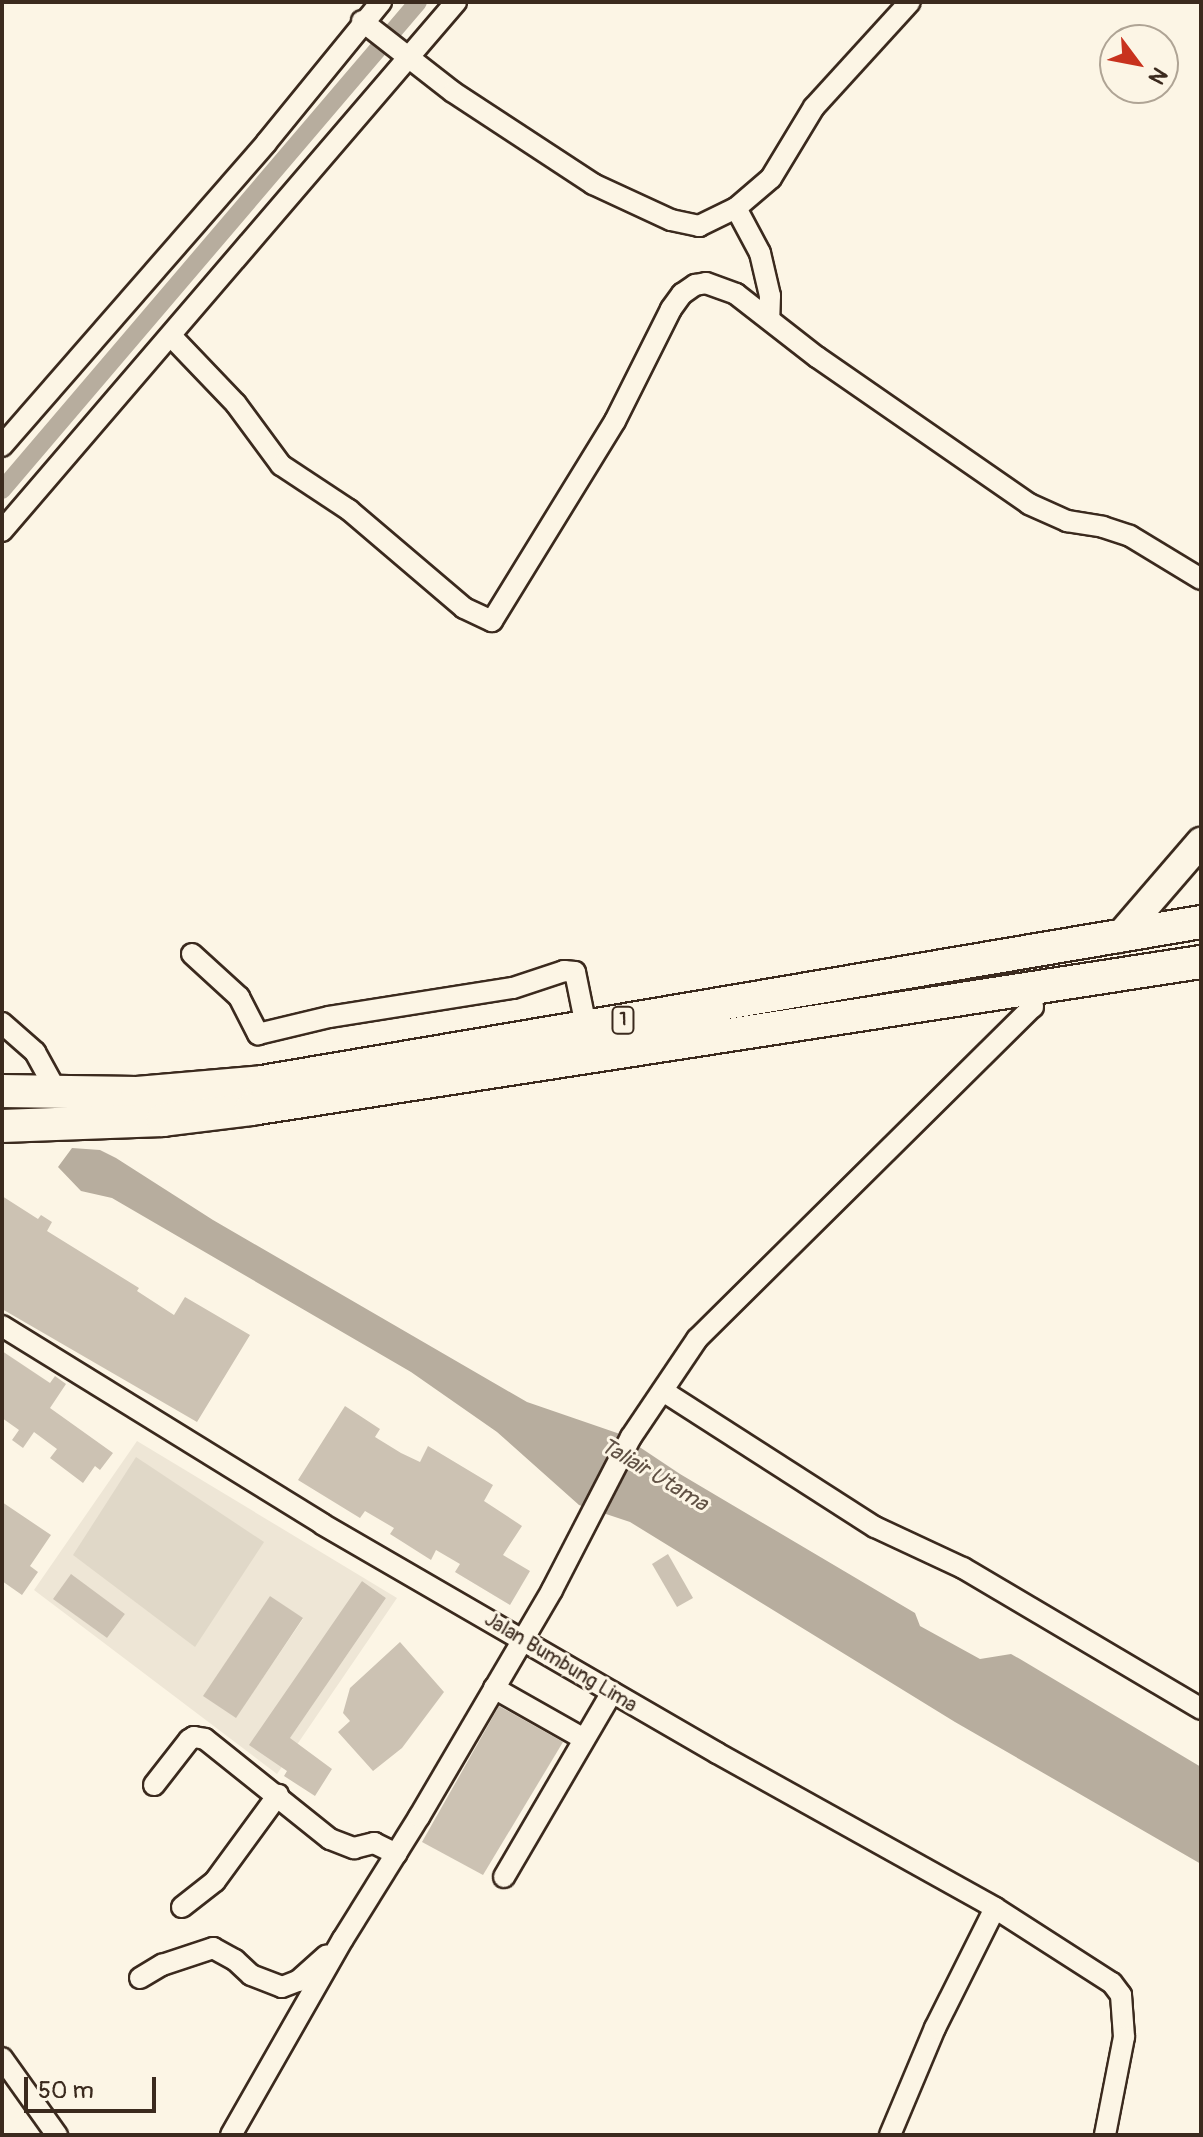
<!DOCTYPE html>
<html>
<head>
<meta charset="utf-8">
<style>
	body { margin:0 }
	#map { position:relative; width:1203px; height:2137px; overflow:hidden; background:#fcf5e5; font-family:Pangolin,sans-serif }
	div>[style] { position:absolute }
	.built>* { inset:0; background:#eee6d6 }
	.green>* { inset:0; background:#e0d8c8 }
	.water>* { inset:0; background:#b7ad9e }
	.canal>* { height:18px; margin:-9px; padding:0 9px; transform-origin:9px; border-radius:9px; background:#b7ad9e }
	.building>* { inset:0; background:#ccc2b3 }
	.roads { filter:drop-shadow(2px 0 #3b2a1e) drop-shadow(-2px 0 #3b2a1e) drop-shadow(0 2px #3b2a1e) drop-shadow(0 -2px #3b2a1e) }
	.minor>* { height:20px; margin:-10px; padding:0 10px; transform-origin:10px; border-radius:10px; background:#fcf5e5 }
	.secondary>* { height:28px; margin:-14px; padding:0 14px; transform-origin:14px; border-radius:14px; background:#fcf5e5 }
	.trunk>* { height:32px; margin:-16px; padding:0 16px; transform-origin:16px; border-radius:16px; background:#fcf5e5 }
	span { translate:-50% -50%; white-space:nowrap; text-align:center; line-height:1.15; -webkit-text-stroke:6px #fcf5e5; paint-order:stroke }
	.shield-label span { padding:2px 6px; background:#fcf5e5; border:2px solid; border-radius:6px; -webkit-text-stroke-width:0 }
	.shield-label { font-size:18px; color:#3b2a1e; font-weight:700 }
	.street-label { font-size:20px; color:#3b2a1e }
	.water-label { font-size:22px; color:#605144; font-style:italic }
	.frame { position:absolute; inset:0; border:4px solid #3b2a1e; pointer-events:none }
	.north { position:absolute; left:1099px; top:24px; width:80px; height:80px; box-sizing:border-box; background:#fcf5e5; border:2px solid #afa495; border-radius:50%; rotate:122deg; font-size:22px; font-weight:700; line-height:32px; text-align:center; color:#3b2a1e }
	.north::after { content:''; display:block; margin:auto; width:28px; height:36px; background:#c8321e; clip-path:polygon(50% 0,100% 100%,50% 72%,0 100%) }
	.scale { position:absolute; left:24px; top:2077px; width:132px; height:36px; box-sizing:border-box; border:4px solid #3b2a1e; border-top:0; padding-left:10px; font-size:24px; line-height:28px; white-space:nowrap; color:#3b2a1e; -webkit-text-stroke:6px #fcf5e5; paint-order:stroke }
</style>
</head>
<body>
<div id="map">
	<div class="built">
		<div style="clip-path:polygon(evenodd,137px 1441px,397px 1598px,277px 1774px,34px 1590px,137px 1441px,71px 1575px,125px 1614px,107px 1638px,54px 1599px,71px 1575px,137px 1441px,362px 1581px,386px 1598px,274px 1761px,362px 1581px,137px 1441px,270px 1596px,303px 1619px,236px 1717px,270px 1596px)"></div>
	</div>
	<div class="green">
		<div style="clip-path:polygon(136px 1457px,264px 1542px,195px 1647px,73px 1555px)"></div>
	</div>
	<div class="water">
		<div style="clip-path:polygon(72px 1148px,100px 1150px,116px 1158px,213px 1220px,527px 1402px,620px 1434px,680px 1474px,915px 1613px,920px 1626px,980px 1659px,1011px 1654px,1020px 1659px,1201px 1767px,1201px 1864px,955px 1722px,630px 1522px,579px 1505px,497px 1432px,411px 1372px,112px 1198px,81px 1191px,58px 1167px)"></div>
	</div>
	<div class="canal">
		<div style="left:2px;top:490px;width:641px;rotate:-49.55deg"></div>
	</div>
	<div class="building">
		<div style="clip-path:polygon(2px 1196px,38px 1219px,41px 1215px,52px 1222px,47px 1231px,139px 1288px,137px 1291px,174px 1315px,185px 1297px,250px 1335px,197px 1422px,2px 1309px)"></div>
		<div style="clip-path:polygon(2px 1351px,50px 1383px,55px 1376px,66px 1384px,50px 1408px,113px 1453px,100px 1470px,95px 1466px,83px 1483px,50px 1458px,57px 1449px,34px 1432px,23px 1448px,12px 1440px,19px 1430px,2px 1418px)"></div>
		<div style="clip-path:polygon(345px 1406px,380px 1429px,375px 1437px,401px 1453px,420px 1462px,428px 1446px,493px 1485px,484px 1501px,522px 1526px,503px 1555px,530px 1571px,510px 1605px,455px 1572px,460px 1564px,436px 1550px,431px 1560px,390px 1534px,394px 1528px,365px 1511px,360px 1518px,298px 1480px)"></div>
		<div style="clip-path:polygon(2px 1502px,51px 1535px,30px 1566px,38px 1572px,22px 1595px,2px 1581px)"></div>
		<div style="clip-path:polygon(668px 1554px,693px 1598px,677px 1607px,652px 1564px)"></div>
		<div style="clip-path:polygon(71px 1574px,125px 1614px,107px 1638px,53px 1599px)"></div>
		<div style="clip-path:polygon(362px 1581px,386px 1598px,290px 1738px,332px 1769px,315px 1796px,284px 1776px,287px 1771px,249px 1745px)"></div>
		<div style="clip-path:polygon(270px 1596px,303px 1618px,236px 1718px,203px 1696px)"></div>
		<div style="clip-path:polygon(400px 1642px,444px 1692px,402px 1748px,373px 1771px,338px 1732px,350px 1721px,343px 1713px,350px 1688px)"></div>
		<div style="clip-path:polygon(499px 1706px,563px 1742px,483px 1875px,422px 1842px)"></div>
	</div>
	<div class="roads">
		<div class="minor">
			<div style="left:362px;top:21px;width:115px;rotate:38deg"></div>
			<div style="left:453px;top:92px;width:168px;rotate:33.3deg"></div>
			<div style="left:593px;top:184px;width:86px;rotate:24.8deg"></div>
			<div style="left:671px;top:220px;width:29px;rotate:12deg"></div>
			<div style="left:699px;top:226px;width:41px;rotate:-25.9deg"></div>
			<div style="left:736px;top:208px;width:46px;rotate:-40.6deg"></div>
			<div style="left:771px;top:178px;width:83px;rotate:-58.8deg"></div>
			<div style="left:814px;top:107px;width:142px;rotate:-47.6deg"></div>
			<div style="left:736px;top:208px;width:51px;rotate:61.9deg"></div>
			<div style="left:760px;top:253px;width:44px;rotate:76.9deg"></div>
			<div style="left:770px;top:296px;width:23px;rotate:92deg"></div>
			<div style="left:171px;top:336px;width:94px;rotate:46.3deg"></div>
			<div style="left:236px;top:404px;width:76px;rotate:53.6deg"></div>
			<div style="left:281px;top:465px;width:82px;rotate:33.5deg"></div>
			<div style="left:349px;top:510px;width:151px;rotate:40.4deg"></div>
			<div style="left:464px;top:608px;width:31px;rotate:25deg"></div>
			<div style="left:492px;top:621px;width:235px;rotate:-58.4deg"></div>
			<div style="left:615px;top:421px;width:125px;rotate:-63.4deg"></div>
			<div style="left:671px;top:309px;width:19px;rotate:-54deg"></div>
			<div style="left:682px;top:294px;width:16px;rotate:-35deg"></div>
			<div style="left:695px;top:285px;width:11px;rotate:-10deg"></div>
			<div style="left:706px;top:283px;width:32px;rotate:20deg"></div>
			<div style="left:736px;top:294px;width:103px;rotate:37.9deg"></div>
			<div style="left:817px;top:357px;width:258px;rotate:34.7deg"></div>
			<div style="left:1029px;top:504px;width:42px;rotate:24.1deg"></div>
			<div style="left:1067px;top:521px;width:36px;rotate:9deg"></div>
			<div style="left:1103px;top:527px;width:28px;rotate:18deg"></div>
			<div style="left:1130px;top:536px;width:83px;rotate:31.2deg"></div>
			<div style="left:2px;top:446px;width:402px;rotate:-48.9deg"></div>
			<div style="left:266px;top:143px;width:182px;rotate:-50.8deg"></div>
			<div style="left:2px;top:531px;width:697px;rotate:-49.36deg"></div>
			<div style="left:192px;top:954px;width:64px;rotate:42.5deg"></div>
			<div style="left:239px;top:997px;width:42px;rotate:62.8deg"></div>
			<div style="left:258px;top:1034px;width:73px;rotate:-13.5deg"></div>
			<div style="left:329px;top:1017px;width:186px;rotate:-9deg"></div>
			<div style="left:513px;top:988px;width:54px;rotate:-18.4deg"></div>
			<div style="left:564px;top:971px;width:11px;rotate:5deg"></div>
			<div style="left:575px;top:972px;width:55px;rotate:78.5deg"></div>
			<div style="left:2px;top:1023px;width:44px;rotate:41.3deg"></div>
			<div style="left:35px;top:1052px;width:46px;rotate:61.2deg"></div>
			<div style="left:2px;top:1326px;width:376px;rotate:31.7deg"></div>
			<div style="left:322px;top:1524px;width:457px;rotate:30.1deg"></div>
			<div style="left:717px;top:1753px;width:318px;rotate:29.1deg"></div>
			<div style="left:995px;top:1908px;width:139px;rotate:32.7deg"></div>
			<div style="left:1112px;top:1983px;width:15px;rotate:53deg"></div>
			<div style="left:1121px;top:1995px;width:42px;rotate:85.9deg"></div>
			<div style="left:1124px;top:2037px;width:100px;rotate:101deg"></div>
			<div style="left:663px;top:1391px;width:252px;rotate:32.7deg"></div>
			<div style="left:875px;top:1527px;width:97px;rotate:25deg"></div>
			<div style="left:963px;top:1568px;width:277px;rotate:30.6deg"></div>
			<div style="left:494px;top:1688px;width:103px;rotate:29.5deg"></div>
			<div style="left:154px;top:1785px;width:57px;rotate:-52.1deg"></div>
			<div style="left:189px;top:1740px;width:6px;rotate:-31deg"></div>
			<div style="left:194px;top:1737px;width:11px;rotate:10deg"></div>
			<div style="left:205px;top:1739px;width:160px;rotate:38.7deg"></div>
			<div style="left:330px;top:1839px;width:26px;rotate:21deg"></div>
			<div style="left:354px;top:1848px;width:21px;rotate:-14deg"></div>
			<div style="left:374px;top:1843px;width:25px;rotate:26deg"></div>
			<div style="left:504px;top:1877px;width:214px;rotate:-59.7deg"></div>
			<div style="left:182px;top:1907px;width:42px;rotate:-38.2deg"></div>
			<div style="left:215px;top:1881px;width:107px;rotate:-53.8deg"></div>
			<div style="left:140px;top:1978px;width:26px;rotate:-31deg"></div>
			<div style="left:162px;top:1965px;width:54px;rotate:-18.4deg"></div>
			<div style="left:213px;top:1948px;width:25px;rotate:29deg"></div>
			<div style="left:235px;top:1960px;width:22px;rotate:43deg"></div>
			<div style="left:251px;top:1975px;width:33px;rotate:21deg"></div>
			<div style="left:282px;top:1987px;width:17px;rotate:-21deg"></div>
			<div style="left:298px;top:1981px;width:38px;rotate:-42deg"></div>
			<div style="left:2px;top:2058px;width:95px;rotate:54.5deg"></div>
			<div style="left:231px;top:2135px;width:226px;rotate:-60.3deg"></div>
			<div style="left:343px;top:1939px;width:144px;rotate:-58.1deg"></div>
			<div style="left:419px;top:1817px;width:263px;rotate:-59.6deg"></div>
			<div style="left:552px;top:1590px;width:172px;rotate:-62.7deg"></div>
			<div style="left:631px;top:1437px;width:118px;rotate:-56deg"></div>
			<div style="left:697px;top:1339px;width:472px;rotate:-44.7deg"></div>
			<div style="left:1033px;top:1007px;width:17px;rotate:-97deg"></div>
			<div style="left:890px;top:2135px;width:116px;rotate:-67.2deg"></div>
			<div style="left:935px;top:2028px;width:134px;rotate:-63.4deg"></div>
		</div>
		<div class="secondary">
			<div style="left:1118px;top:938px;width:127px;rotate:-49.2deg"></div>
		</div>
		<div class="trunk">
			<div style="left:2px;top:1091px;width:135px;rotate:0.8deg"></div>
			<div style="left:137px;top:1093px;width:125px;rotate:-5deg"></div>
			<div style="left:262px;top:1082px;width:953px;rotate:-9.67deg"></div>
			<div style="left:2px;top:1126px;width:161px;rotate:-2.1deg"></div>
			<div style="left:163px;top:1120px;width:89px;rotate:-7.1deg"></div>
			<div style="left:251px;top:1109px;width:961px;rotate:-8.8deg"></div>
		</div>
	</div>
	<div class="shield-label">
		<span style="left:623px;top:1020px">1</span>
	</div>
	<div class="street-label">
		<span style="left:561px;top:1662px;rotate:31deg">Jalan Bumbung Lima</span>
	</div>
	<div class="water-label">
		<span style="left:654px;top:1475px;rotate:31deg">Taliair Utama</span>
	</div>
	<div class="frame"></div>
	<div class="north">N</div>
	<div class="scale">50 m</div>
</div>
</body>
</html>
